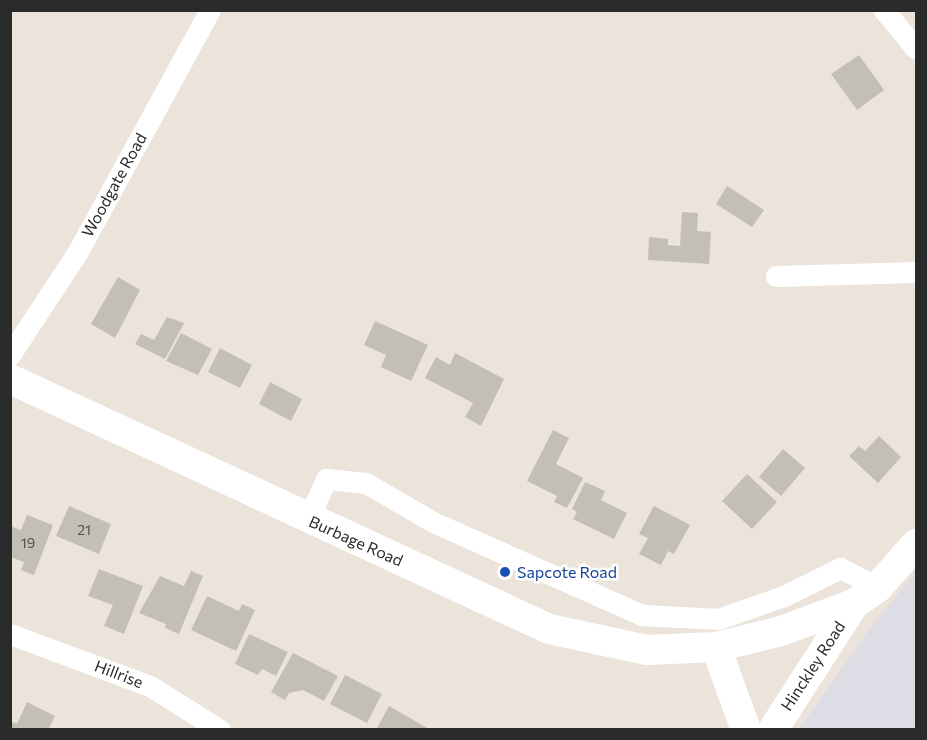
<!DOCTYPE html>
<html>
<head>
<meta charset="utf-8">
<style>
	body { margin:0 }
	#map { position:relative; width:927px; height:740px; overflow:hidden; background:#ece4db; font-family:Commissioner,sans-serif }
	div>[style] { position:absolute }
	.industrial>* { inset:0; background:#dedce4 }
	.building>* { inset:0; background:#c4bfb6 }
	.street>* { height:21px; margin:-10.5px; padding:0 10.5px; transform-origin:10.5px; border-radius:10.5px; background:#fff }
	.secondary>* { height:30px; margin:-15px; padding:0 15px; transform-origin:15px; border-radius:15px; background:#fff }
	.dots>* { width:16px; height:16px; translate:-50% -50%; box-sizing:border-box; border:3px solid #fff; border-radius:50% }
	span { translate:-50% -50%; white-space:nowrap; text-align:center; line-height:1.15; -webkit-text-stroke:5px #fff; paint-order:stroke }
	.number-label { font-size:14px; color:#504f4d }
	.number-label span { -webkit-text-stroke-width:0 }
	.street-label { font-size:16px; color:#2a2a2a }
	.transit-label { font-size:16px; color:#164399 }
	.left { translate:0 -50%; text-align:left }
	.frame { position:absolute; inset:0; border:12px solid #2a2a2a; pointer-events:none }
</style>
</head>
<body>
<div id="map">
	<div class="industrial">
		<div style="clip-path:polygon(916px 572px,916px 729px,799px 729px,870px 628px)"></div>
	</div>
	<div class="building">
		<div style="clip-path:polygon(859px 55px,884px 90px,857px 110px,831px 74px)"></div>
		<div style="clip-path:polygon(727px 186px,764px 210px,752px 227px,716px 204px)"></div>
		<div style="clip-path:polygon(682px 212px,698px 213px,697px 231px,711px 232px,709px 264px,648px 260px,649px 237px,668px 239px,668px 245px,680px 246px)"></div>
		<div style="clip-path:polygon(118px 277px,140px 290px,115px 338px,91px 324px)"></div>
		<div style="clip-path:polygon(167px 317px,184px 323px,165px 359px,135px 344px,141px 334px,154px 340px)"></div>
		<div style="clip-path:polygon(375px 321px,428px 345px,411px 381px,381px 367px,386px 355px,364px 345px)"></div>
		<div style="clip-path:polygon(181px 333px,212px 349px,198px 375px,166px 361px)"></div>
		<div style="clip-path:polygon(220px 348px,252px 365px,240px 388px,208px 372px)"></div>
		<div style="clip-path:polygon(455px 353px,504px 379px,481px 426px,465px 417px,473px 403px,425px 378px,436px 357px,450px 365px)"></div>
		<div style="clip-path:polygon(270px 382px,302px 399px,291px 421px,259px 404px)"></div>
		<div style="clip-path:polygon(553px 430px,569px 438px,556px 464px,583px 478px,567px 508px,554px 502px,557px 496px,527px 481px)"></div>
		<div style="clip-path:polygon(879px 436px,901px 457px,878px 483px,849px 456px,859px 446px,865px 451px)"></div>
		<div style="clip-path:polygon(783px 449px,805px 468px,781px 496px,759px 477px)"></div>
		<div style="clip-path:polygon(747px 474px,777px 502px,752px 529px,722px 501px)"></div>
		<div style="clip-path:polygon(585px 482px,605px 491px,601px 500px,627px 513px,614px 539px,573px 519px,577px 512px,572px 509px)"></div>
		<div style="clip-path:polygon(69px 506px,111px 524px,99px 554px,56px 536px)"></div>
		<div style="clip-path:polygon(654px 506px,690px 525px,674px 554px,668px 551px,661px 565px,639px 554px,648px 538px,639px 534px)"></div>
		<div style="clip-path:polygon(27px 515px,53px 525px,34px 575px,21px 570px,24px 562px,10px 557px,10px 526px,21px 530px)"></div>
		<div style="clip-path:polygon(99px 569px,143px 586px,124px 634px,104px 626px,113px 605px,88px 596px)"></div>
		<div style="clip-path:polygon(191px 571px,203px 576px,179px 634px,165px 628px,166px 624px,139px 613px,160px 576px,184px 586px)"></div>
		<div style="clip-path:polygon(207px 596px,239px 611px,242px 604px,255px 610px,236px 651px,191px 630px)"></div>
		<div style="clip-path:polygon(249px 634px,288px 652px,276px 676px,262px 669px,258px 675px,235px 664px)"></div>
		<div style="clip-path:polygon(293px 653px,338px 676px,324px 701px,303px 690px,289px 693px,285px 700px,271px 692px)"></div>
		<div style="clip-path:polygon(345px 675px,382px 694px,367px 723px,330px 704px)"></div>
		<div style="clip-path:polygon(27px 702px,55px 716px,48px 730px,10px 730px,10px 721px,17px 724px)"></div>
		<div style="clip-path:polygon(389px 706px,431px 730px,376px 730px)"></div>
	</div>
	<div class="street">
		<div style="left:884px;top:10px;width:50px;rotate:50.6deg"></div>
		<div style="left:776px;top:276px;width:140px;rotate:-1.6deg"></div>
		<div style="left:10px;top:355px;width:122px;rotate:-56.7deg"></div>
		<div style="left:77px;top:253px;width:277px;rotate:-61.3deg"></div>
		<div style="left:308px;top:520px;width:45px;rotate:-66.3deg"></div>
		<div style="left:326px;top:479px;width:40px;rotate:5.7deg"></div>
		<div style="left:366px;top:483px;width:78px;rotate:30.2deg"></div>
		<div style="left:433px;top:522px;width:229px;rotate:24deg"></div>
		<div style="left:642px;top:615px;width:76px;rotate:3deg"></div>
		<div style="left:718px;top:619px;width:70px;rotate:-19.2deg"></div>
		<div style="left:784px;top:596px;width:63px;rotate:-26.6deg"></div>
		<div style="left:840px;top:568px;width:42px;rotate:26.6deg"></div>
		<div style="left:10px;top:634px;width:149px;rotate:20.4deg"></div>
		<div style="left:150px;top:686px;width:83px;rotate:32.2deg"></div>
	</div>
	<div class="secondary">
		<div style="left:10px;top:379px;width:594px;rotate:24.88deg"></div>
		<div style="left:549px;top:629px;width:100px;rotate:12.1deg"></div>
		<div style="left:647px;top:650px;width:69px;rotate:-2.5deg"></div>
		<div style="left:716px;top:647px;width:67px;rotate:-13.8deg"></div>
		<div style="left:781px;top:631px;width:78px;rotate:-20.3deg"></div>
		<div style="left:854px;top:604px;width:29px;rotate:-35deg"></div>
		<div style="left:878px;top:587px;width:57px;rotate:-48.5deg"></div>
		<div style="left:716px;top:647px;width:88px;rotate:70.1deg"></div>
		<div style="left:773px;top:730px;width:150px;rotate:-57.3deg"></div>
	</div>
	<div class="dots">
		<div style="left:505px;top:572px;background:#1a4fb4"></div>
	</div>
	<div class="number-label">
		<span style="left:84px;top:530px">21</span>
		<span style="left:28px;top:543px">19</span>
	</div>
	<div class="street-label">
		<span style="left:114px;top:185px;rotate:-61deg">Woodgate Road</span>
		<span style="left:356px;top:541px;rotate:24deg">Burbage Road</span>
		<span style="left:813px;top:666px;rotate:-57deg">Hinckley Road</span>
		<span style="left:119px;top:674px;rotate:21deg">Hillrise</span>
	</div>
	<div class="transit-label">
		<span class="left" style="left:517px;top:572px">Sapcote Road</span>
	</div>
	<div class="frame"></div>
</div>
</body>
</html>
